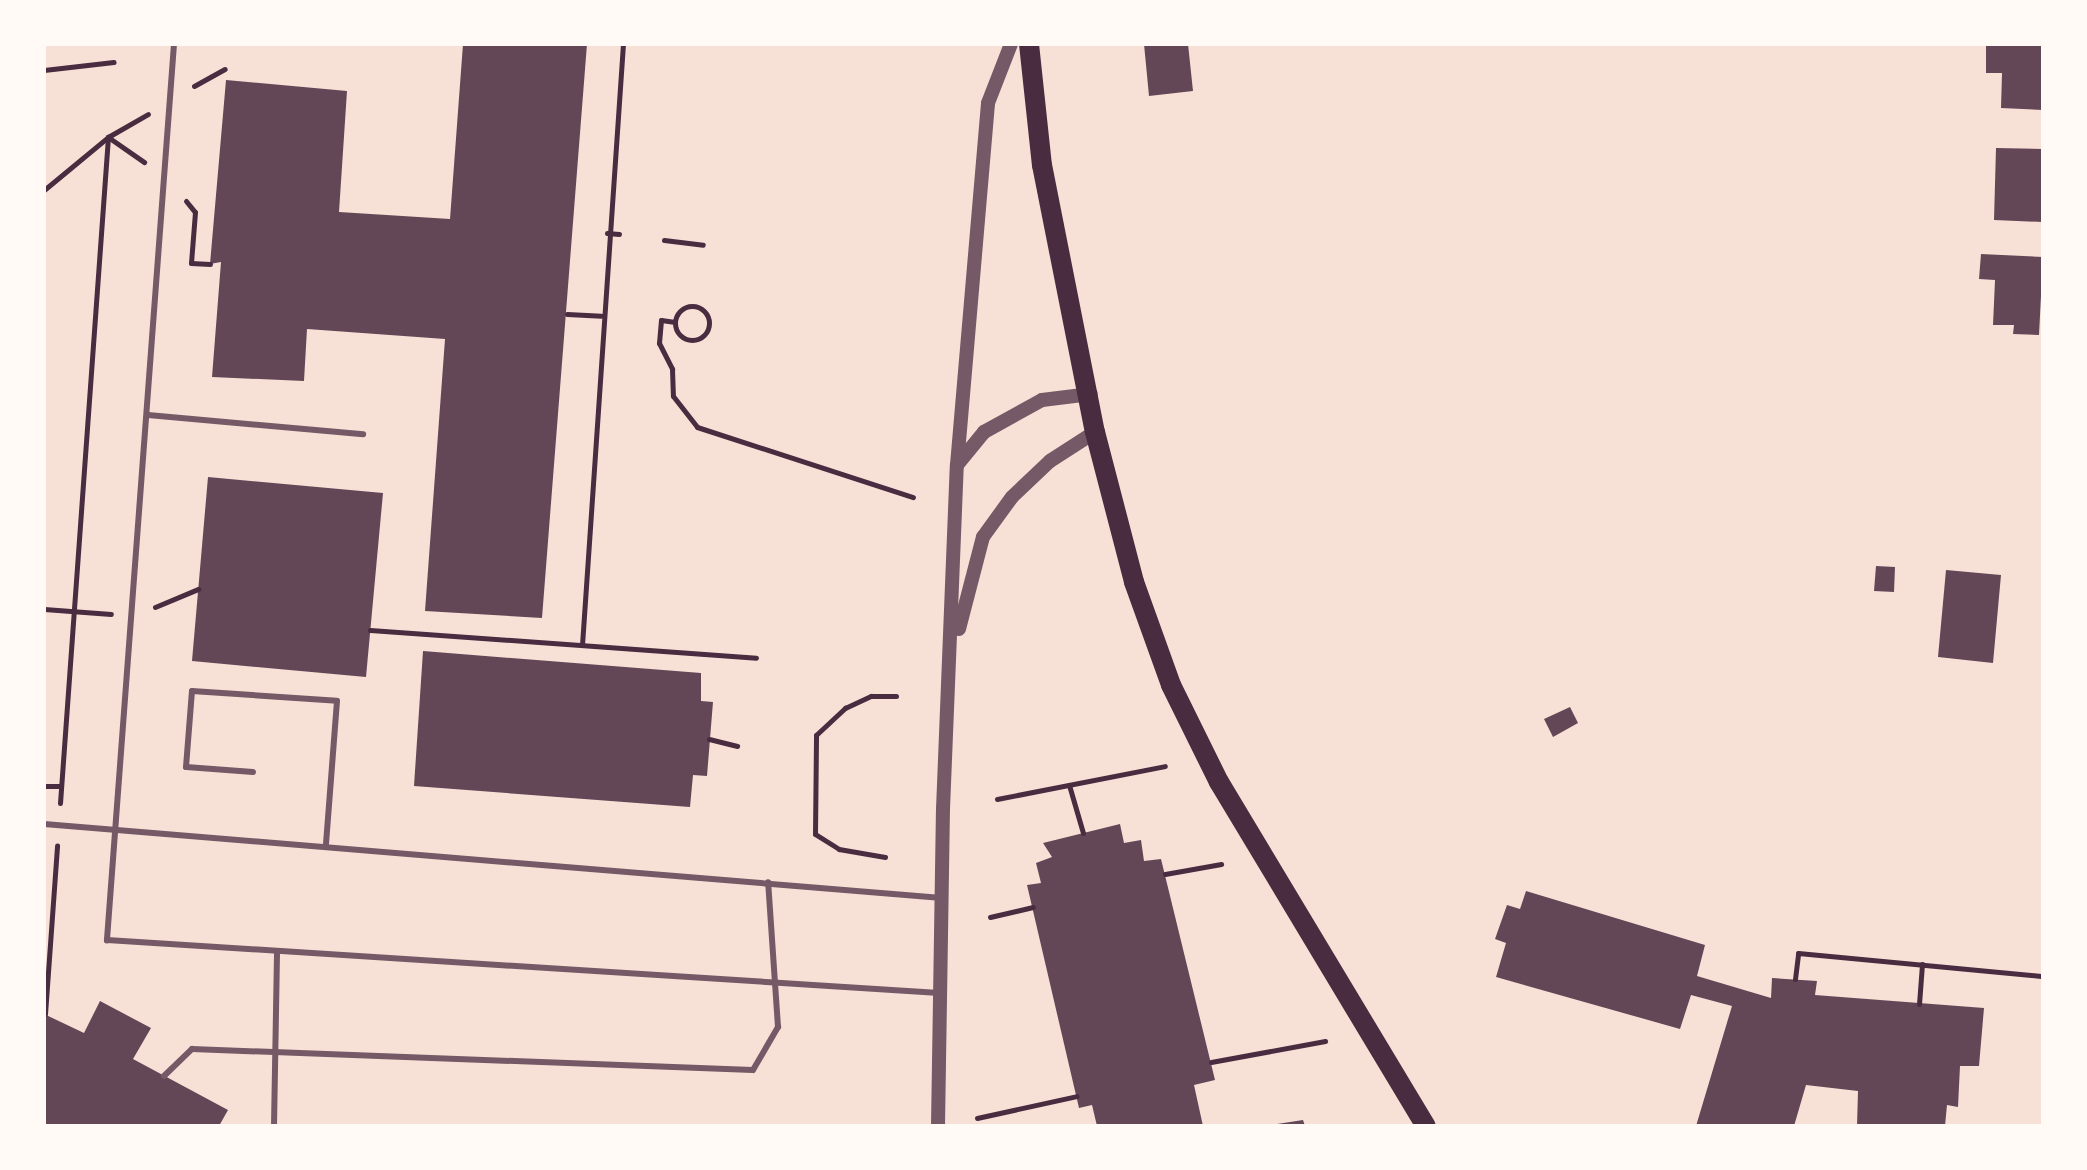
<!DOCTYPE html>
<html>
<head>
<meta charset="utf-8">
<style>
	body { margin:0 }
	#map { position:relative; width:2087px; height:1170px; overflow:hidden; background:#f7e1d7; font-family:"Fira Sans",sans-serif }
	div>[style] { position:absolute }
	.building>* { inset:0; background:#644757 }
	.path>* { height:5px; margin:-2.5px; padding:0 2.5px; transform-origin:2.5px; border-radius:2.5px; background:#4a2c40 }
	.path>.ring { margin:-2.5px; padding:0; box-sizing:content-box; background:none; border:5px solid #4a2c40; border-radius:50% }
	.service>* { height:6px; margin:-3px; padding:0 3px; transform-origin:3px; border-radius:3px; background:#755966 }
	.tertiary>* { height:14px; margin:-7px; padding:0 7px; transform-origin:7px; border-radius:7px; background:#755966 }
	.primary>* { height:20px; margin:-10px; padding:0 10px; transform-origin:10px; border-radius:10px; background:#4a2c40 }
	span { translate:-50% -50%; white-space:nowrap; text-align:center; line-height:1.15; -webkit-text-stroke:8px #fffaf5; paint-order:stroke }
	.frame { position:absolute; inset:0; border:46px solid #fffaf5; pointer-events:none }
</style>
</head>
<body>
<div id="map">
	<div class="building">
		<div style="clip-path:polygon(463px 44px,587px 44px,542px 618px,425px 611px,445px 339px,307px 329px,304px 381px,212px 377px,221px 262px,210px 264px,226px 80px,347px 91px,339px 212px,450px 219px)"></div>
		<div style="clip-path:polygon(1144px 44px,1188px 44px,1193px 91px,1149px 96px)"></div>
		<div style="clip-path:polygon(1986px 44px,2043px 44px,2043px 110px,2001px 108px,2002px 73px,1986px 73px)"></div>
		<div style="clip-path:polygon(1996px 148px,2043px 149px,2043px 222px,1994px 220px)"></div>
		<div style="clip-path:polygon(1981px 254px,2043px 257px,2039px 335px,2013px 334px,2014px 325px,1993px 325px,1995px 280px,1979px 279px)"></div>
		<div style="clip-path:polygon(208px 477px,383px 493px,366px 677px,192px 661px)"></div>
		<div style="clip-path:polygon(1876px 566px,1895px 567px,1894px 592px,1874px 591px)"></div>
		<div style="clip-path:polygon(1946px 570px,2001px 575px,1993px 663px,1938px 657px)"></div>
		<div style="clip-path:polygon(423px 651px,701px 673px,701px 701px,713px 702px,707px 776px,693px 775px,690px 807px,414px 786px)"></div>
		<div style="clip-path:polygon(1570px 707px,1578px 723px,1553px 737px,1544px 719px)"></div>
		<div style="clip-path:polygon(1120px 824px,1124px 843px,1141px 840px,1144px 861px,1161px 859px,1215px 1080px,1194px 1085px,1203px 1126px,1097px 1126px,1092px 1105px,1079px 1108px,1027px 885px,1041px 883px,1036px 863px,1052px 857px,1043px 843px)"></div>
		<div style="clip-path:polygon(1526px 891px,1705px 945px,1697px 976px,1771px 998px,1772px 978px,1817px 981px,1815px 995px,1984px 1008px,1979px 1066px,1960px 1066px,1958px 1107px,1947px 1105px,1945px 1126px,1857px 1126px,1858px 1091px,1806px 1085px,1794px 1126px,1696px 1126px,1732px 1006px,1691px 995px,1680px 1029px,1496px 977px,1506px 943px,1495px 939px,1507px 905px,1520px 909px)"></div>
		<div style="clip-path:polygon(100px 1001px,151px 1028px,133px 1059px,228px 1110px,219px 1126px,44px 1126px,44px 1014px,84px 1033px)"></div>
		<div style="clip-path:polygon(1303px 1120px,1305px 1126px,1277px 1126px,1277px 1124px)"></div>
	</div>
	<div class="path">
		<div style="left:44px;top:70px;width:70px;rotate:-6.5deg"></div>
		<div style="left:194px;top:86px;width:35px;rotate:-29deg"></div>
		<div style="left:44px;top:190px;width:83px;rotate:-39.6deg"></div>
		<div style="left:108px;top:137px;width:44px;rotate:34.8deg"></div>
		<div style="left:186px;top:201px;width:14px;rotate:51deg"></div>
		<div style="left:195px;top:212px;width:51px;rotate:94.5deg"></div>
		<div style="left:191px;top:263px;width:19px;rotate:3deg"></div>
		<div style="left:607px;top:233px;width:12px;rotate:5deg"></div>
		<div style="left:664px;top:240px;width:39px;rotate:7deg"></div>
		<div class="ring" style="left:675px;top:306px;width:29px;height:29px"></div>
		<div style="left:567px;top:314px;width:34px;rotate:3deg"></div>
		<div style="left:675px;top:322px;width:14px;rotate:-172deg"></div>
		<div style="left:661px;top:320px;width:23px;rotate:95deg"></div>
		<div style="left:659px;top:343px;width:29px;rotate:63deg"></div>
		<div style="left:672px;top:369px;width:27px;rotate:88deg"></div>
		<div style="left:673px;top:396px;width:39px;rotate:52deg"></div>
		<div style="left:697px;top:427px;width:227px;rotate:18deg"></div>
		<div style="left:155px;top:607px;width:47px;rotate:-22.7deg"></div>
		<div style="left:44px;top:609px;width:67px;rotate:4.3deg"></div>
		<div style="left:370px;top:630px;width:387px;rotate:4.1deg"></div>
		<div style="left:582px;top:645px;width:602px;rotate:-86.1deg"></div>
		<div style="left:709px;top:739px;width:29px;rotate:14deg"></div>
		<div style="left:1069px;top:785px;width:50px;rotate:73.7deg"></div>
		<div style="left:44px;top:786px;width:17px"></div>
		<div style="left:997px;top:799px;width:171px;rotate:-11.1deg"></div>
		<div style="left:60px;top:803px;width:668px;rotate:-85.88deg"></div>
		<div style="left:108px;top:137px;width:46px;rotate:-29.9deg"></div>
		<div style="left:885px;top:857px;width:47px;rotate:-170.1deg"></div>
		<div style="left:839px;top:849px;width:28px;rotate:-148deg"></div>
		<div style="left:815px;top:834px;width:99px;rotate:-89.4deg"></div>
		<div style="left:816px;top:735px;width:40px;rotate:-43deg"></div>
		<div style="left:845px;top:708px;width:29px;rotate:-25deg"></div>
		<div style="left:871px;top:696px;width:25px"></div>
		<div style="left:1165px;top:874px;width:57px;rotate:-10.1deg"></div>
		<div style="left:990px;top:917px;width:44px;rotate:-13.1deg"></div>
		<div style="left:1795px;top:979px;width:26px;rotate:-83deg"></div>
		<div style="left:1798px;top:953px;width:244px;rotate:5.4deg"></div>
		<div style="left:1919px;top:1004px;width:40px;rotate:-85.7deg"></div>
		<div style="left:45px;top:1014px;width:169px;rotate:-85.9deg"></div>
		<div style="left:1211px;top:1062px;width:116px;rotate:-10.4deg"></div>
		<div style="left:977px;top:1118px;width:102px;rotate:-12.4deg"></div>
	</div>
	<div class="service">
		<div style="left:174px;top:44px;width:899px;rotate:94.28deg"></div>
		<div style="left:107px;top:940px;width:834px;rotate:3.64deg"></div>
		<div style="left:148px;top:415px;width:216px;rotate:5.1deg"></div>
		<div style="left:253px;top:772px;width:67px;rotate:-175.7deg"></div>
		<div style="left:186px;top:767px;width:76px;rotate:-85.5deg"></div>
		<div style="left:192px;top:691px;width:145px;rotate:3.9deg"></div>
		<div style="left:337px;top:701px;width:143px;rotate:94.4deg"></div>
		<div style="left:44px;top:824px;width:901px;rotate:4.71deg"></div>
		<div style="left:164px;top:1076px;width:39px;rotate:-44deg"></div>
		<div style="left:192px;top:1049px;width:561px;rotate:2.14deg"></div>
		<div style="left:753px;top:1070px;width:50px;rotate:-59.8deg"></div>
		<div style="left:778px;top:1027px;width:145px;rotate:-93.9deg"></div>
		<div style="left:274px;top:1126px;width:175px;rotate:-89deg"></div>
	</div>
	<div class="tertiary">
		<div style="left:957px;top:465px;width:363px;rotate:-85.1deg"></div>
		<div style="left:988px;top:103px;width:63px;rotate:-68.7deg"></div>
		<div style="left:959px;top:629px;width:95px;rotate:-75.4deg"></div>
		<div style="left:983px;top:537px;width:49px;rotate:-54.1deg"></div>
		<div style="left:1012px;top:497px;width:52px;rotate:-43.5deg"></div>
		<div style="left:1050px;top:461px;width:54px;rotate:-32.8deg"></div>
		<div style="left:938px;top:1126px;width:317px;rotate:-89.1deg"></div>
		<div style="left:943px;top:809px;width:344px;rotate:-87.7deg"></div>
		<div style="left:957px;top:465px;width:43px;rotate:-50.7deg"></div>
		<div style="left:984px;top:432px;width:66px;rotate:-28.9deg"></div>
		<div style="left:1042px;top:400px;width:49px;rotate:-7deg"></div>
	</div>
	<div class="primary">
		<div style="left:1029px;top:44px;width:122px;rotate:83.9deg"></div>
		<div style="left:1042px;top:165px;width:272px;rotate:78.8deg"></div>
		<div style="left:1095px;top:432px;width:155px;rotate:75.4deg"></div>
		<div style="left:1134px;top:582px;width:109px;rotate:70.2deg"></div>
		<div style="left:1171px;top:685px;width:108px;rotate:63.7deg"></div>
		<div style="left:1219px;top:782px;width:401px;rotate:59deg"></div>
	</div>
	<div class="frame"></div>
</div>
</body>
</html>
